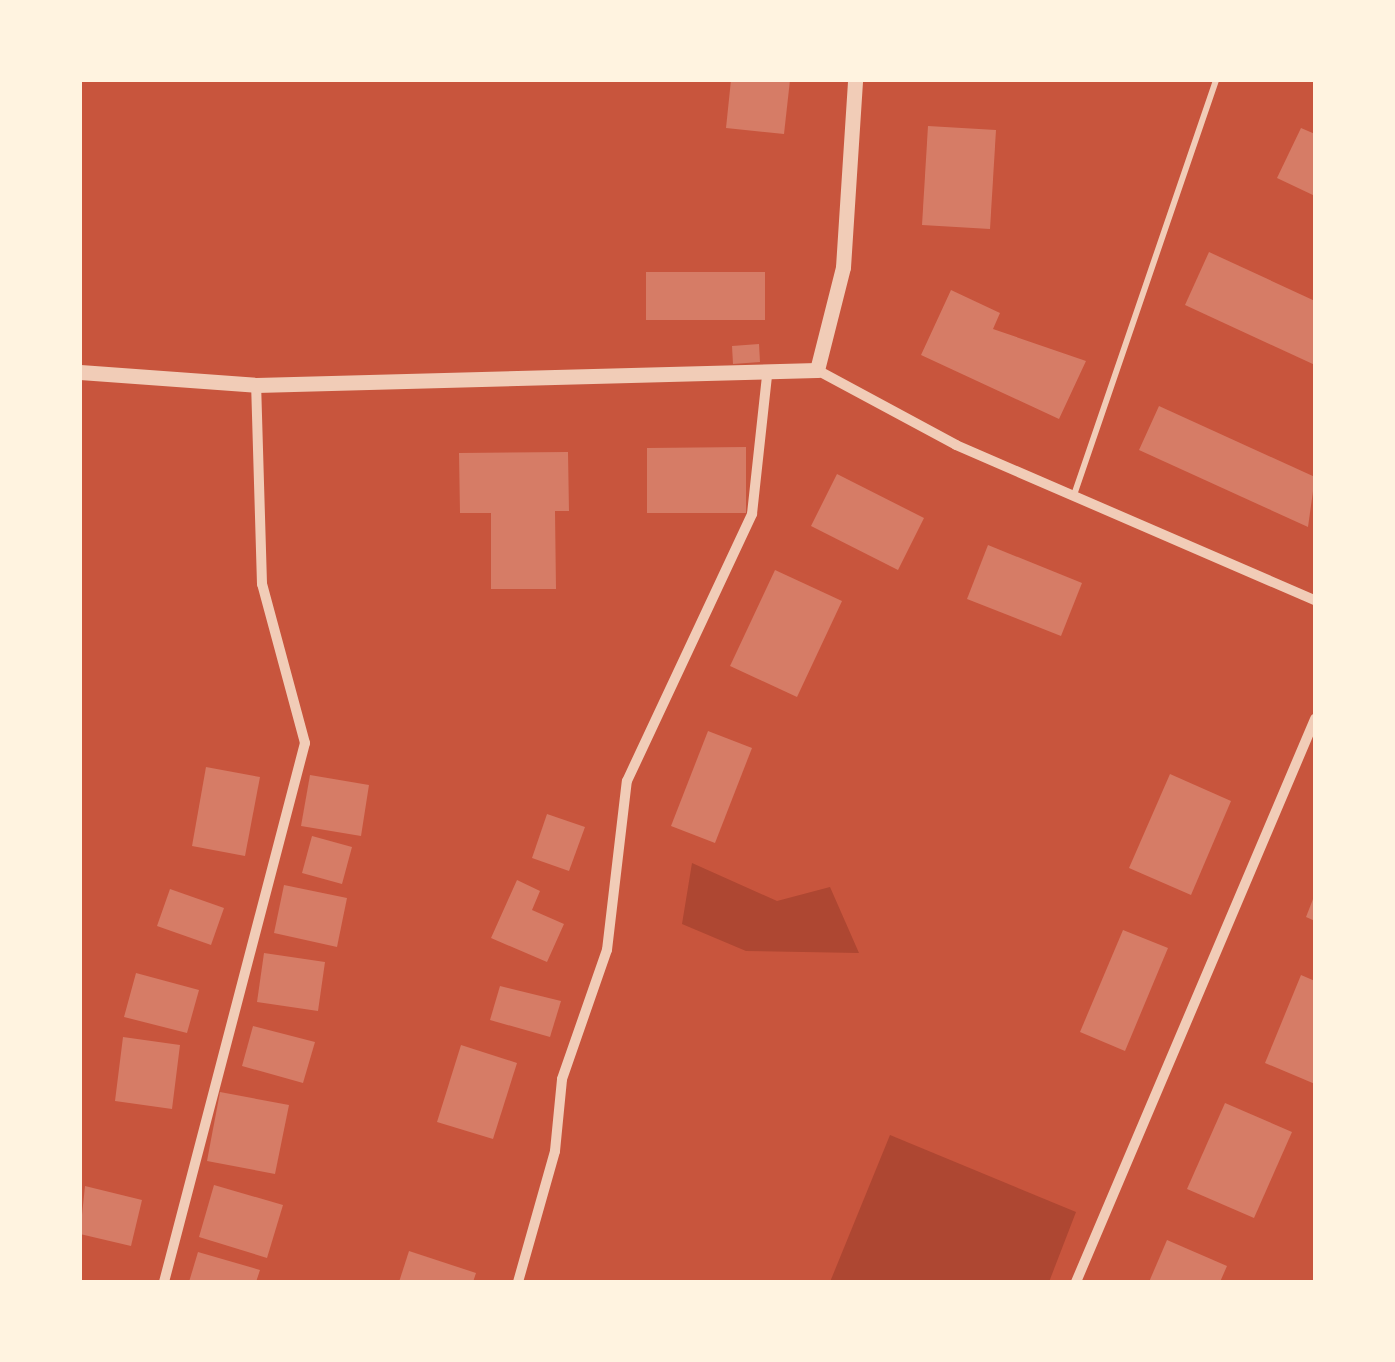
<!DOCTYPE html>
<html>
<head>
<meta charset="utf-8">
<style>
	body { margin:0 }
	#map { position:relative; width:1395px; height:1362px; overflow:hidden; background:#c8553d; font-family:Manrope,sans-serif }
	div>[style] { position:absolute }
	.green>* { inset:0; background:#ae4732 }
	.building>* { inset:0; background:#d67c66 }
	.service>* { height:6px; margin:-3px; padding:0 3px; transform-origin:3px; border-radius:3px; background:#f1ccb7 }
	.minor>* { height:10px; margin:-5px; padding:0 5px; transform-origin:5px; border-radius:5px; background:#f1ccb7 }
	.tertiary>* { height:15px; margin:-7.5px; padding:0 7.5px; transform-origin:7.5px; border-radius:7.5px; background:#f1ccb7 }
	span { translate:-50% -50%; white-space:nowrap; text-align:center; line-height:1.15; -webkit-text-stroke:10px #fff3e0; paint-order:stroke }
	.frame { position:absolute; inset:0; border:82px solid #fff3e0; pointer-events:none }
</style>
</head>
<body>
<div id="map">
	<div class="green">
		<div style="clip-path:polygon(692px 863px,777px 901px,830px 887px,859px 953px,746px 951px,682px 924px)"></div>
		<div style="clip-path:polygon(890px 1135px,1076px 1212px,1049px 1282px,830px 1282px)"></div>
	</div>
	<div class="building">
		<div style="clip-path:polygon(731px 80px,790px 80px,784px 134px,726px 128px)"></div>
		<div style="clip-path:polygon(928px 126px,996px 130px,990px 229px,922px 225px)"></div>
		<div style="clip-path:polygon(1301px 128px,1315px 134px,1315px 196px,1277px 178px)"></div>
		<div style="clip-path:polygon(1209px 252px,1315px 301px,1315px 365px,1185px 305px)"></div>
		<div style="clip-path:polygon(646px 272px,765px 272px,765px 320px,646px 320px)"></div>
		<div style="clip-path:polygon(951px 290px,1000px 313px,993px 329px,1086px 361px,1059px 419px,921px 355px)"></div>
		<div style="clip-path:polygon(759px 344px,760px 362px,733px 364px,732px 346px)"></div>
		<div style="clip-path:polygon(1159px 406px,1315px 477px,1308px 527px,1139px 450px)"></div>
		<div style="clip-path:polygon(746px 447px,746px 513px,647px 513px,647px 448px)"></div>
		<div style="clip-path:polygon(568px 452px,569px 511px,555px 511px,556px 589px,491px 589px,491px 513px,460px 513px,459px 453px)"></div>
		<div style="clip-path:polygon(837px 474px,924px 518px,898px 570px,811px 526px)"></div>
		<div style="clip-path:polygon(988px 545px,1082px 583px,1061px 636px,967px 599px)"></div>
		<div style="clip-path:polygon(775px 570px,842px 601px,797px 697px,730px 666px)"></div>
		<div style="clip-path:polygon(708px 731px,752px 748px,715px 843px,671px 826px)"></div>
		<div style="clip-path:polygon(206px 767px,260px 777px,245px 856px,192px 846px)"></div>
		<div style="clip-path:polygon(1170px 774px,1231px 801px,1191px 895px,1129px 868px)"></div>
		<div style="clip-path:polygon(310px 775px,369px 785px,361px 836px,301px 826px)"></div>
		<div style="clip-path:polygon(547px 814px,585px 827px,569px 871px,532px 858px)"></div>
		<div style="clip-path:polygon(312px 836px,352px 847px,342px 884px,302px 873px)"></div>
		<div style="clip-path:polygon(517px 880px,540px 891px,532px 910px,564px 924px,547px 962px,491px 938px)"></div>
		<div style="clip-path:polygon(284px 885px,347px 898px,337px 947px,274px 933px)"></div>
		<div style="clip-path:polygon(170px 889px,224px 908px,211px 945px,157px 926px)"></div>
		<div style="clip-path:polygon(1315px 894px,1315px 921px,1306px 917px)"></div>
		<div style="clip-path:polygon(1123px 930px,1168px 948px,1125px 1051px,1080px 1032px)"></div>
		<div style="clip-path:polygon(264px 953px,325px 962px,318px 1011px,257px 1002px)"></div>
		<div style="clip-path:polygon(136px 973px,199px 990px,187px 1033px,124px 1017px)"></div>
		<div style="clip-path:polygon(1301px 975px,1315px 981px,1315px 1084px,1265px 1063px)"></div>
		<div style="clip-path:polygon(500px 986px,561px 1001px,550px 1037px,490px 1020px)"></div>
		<div style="clip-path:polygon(253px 1026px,315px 1042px,303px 1083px,242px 1066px)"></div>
		<div style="clip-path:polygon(123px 1037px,180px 1045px,172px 1109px,115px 1101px)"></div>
		<div style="clip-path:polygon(461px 1045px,517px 1063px,493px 1139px,437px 1122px)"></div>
		<div style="clip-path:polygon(220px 1092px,289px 1105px,275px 1174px,207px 1161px)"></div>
		<div style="clip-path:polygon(1225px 1103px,1292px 1132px,1254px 1218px,1187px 1189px)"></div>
		<div style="clip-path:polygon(214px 1185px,283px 1205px,267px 1258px,199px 1237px)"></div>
		<div style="clip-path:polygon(85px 1186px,142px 1200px,131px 1246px,80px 1234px)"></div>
		<div style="clip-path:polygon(1167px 1240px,1227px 1266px,1220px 1282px,1149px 1282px)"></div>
		<div style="clip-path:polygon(409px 1251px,476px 1273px,473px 1282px,399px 1282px)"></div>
		<div style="clip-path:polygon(198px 1252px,260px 1270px,256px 1282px,189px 1282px)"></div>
	</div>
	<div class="service">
		<div style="left:1074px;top:495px;width:439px;rotate:-71.1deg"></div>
	</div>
	<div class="minor">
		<div style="left:817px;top:370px;width:158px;rotate:28.3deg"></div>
		<div style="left:956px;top:445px;width:391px;rotate:23.4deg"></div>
		<div style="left:164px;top:1282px;width:557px;rotate:-75.34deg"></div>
		<div style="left:305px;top:743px;width:165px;rotate:-105.1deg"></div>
		<div style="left:262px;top:584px;width:199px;rotate:-91.7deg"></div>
		<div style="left:518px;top:1282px;width:136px;rotate:-74.2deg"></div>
		<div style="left:555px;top:1151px;width:72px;rotate:-84.4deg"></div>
		<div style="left:562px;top:1079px;width:137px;rotate:-70.8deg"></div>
		<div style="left:607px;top:950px;width:170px;rotate:-83.3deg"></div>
		<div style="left:627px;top:781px;width:295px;rotate:-64.9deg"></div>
		<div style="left:752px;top:514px;width:138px;rotate:-83.8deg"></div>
		<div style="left:1076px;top:1282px;width:612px;rotate:-67deg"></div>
	</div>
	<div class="tertiary">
		<div style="left:80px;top:372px;width:176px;rotate:4.2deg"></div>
		<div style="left:256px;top:385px;width:561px;rotate:-1.53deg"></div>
		<div style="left:817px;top:370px;width:106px;rotate:-75.8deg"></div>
		<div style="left:843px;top:267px;width:187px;rotate:-86.3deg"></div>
	</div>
	<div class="frame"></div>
</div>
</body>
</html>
